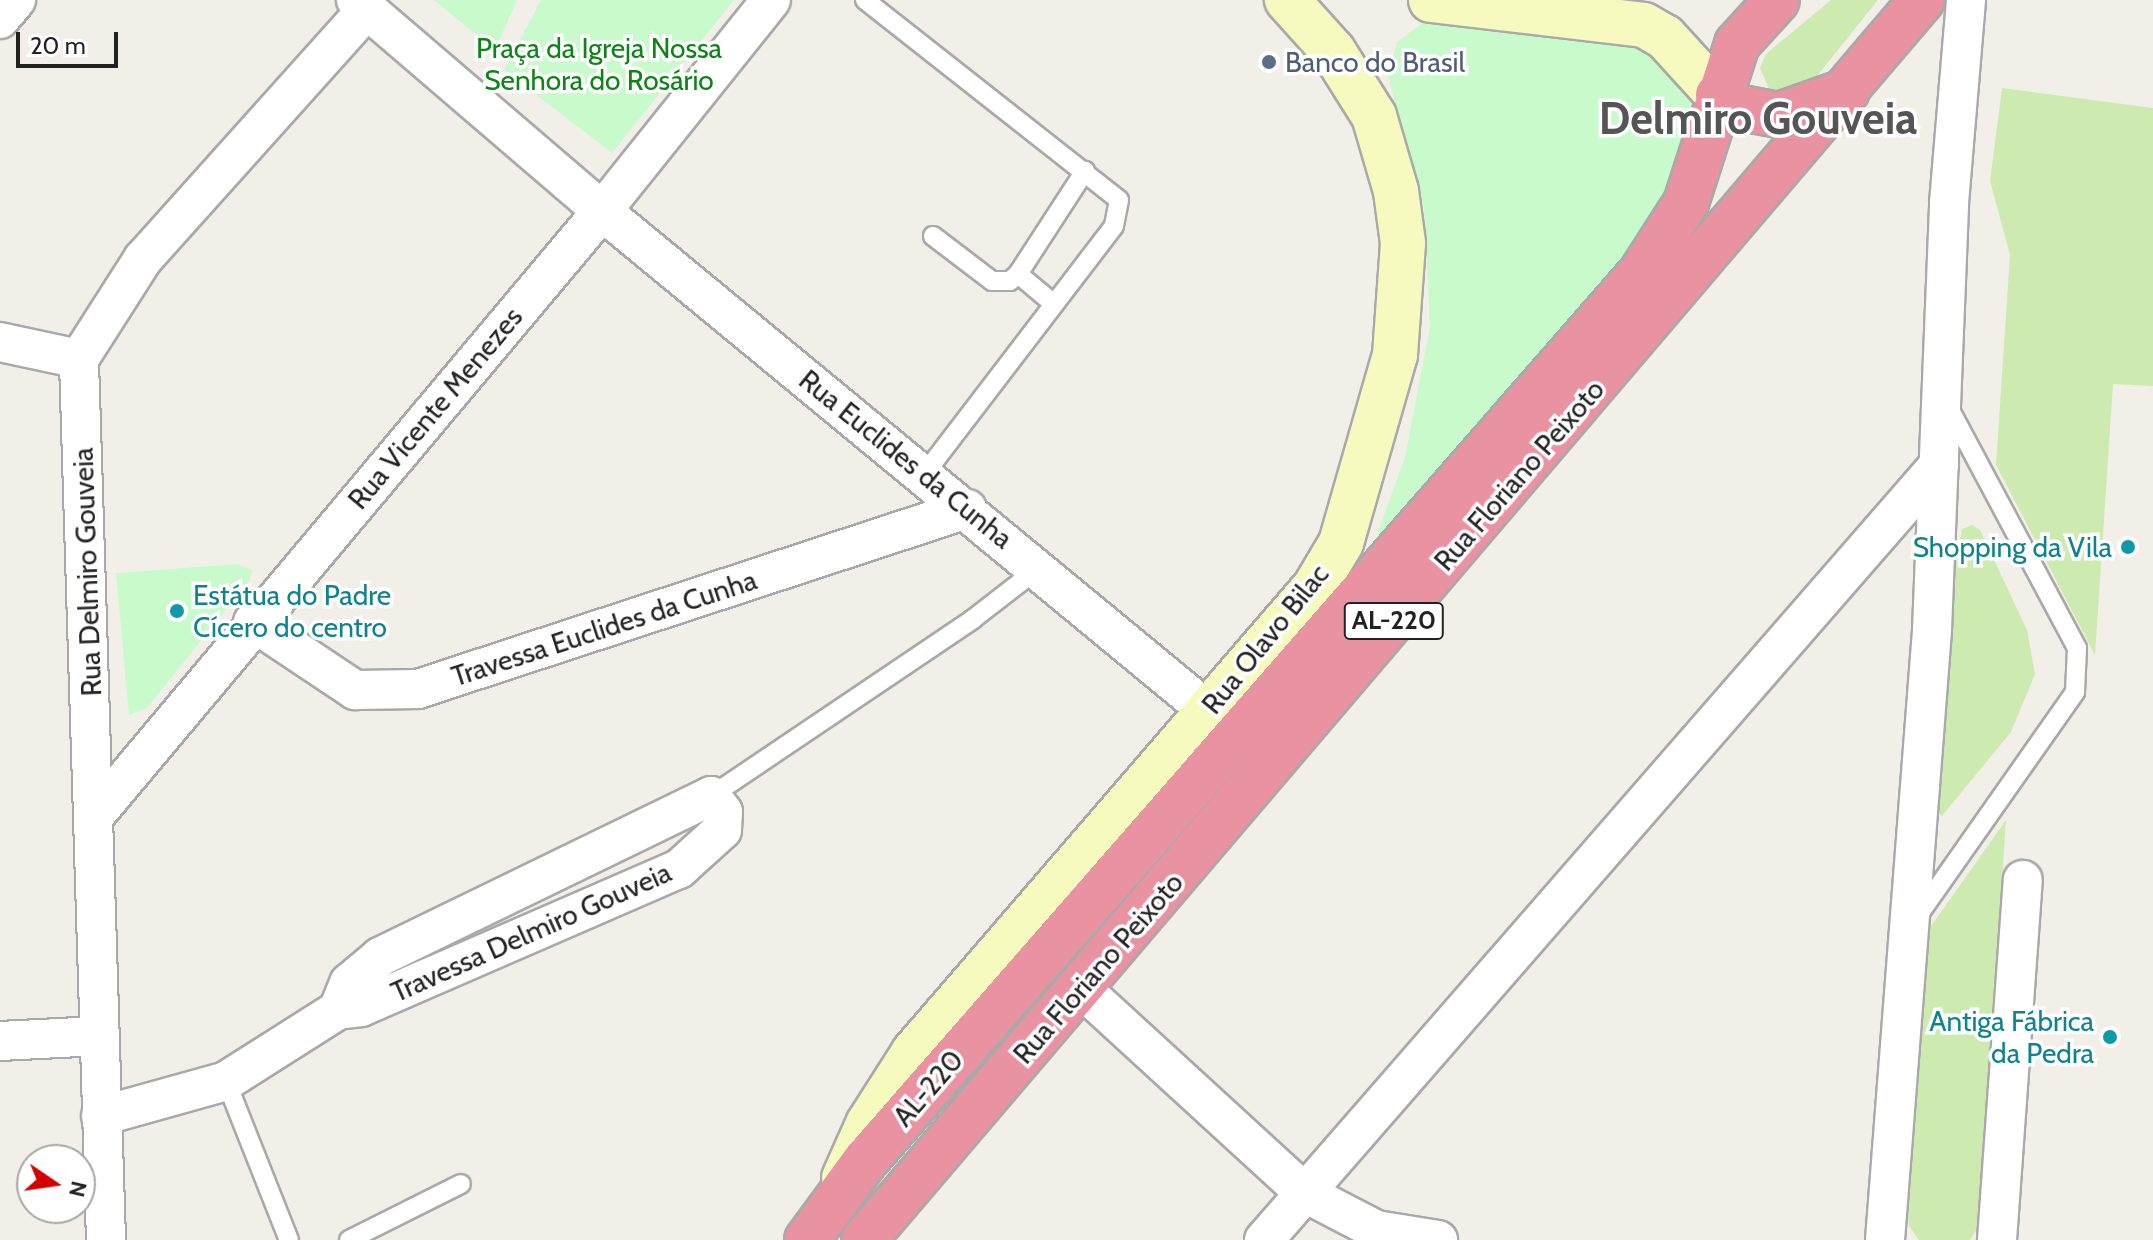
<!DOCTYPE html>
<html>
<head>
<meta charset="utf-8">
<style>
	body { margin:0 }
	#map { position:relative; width:2153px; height:1240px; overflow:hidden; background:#f2efe9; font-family:Cabin,sans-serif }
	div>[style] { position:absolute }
	.grass>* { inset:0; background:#cdebb0 }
	.park>* { inset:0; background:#c8facc }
	.roads { filter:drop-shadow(2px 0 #a9a9a9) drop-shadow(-2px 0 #a9a9a9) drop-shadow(0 2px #a9a9a9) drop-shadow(0 -2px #a9a9a9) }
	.lane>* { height:18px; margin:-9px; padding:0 9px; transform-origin:9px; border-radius:9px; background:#fff }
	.street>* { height:38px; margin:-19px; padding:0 19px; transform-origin:19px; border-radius:19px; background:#fff }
	.secondary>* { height:44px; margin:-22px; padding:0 22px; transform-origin:22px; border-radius:22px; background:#f7fabf }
	.highway>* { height:44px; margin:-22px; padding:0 22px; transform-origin:22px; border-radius:22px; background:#e892a2 }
	.dots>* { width:22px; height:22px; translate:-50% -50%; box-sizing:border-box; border:4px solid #fff; border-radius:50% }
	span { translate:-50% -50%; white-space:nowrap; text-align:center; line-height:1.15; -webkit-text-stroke:7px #fff; paint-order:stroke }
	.shield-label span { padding:2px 6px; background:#fff; border:2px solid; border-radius:6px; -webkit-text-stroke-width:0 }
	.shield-label { font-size:26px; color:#222; font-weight:700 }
	.park-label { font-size:28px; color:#0c8416 }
	.service-label { font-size:28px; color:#4e5e75 }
	.left { translate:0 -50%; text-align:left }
	.street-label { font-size:28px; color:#222 }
	.culture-label { font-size:28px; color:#0d838f }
	.right { translate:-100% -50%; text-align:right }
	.town-label { font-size:44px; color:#555; font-weight:700 }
	.north { position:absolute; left:16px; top:1144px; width:80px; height:80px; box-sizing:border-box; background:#fff; border:2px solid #a7a7a7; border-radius:50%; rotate:103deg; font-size:22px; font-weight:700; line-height:32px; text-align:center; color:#222 }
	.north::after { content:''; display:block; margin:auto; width:28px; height:36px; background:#d40000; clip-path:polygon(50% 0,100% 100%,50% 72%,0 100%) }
	.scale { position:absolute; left:16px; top:32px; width:102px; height:36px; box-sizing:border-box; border:4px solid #222; border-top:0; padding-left:10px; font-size:24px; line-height:28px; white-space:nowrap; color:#222; -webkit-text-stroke:6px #fff; paint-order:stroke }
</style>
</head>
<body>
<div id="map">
	<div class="grass">
		<div style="clip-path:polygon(1831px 0,1878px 0,1805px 91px,1770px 91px,1760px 68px,1766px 54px)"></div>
		<div style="clip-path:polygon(2002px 88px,2153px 108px,2153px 386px,2113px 384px,2095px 655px,1996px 465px,2010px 255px,1990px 181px)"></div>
		<div style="clip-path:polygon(1972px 525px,1980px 530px,2027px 630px,2035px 674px,2011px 732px,1942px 816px,1935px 810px,1955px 565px,1962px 529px)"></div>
		<div style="clip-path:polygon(2006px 820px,1979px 1226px,1970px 1240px,1919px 1240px,1909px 1226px,1907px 1207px,1922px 939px)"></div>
	</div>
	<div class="park">
		<div style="clip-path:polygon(434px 0,517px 0,495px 50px)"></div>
		<div style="clip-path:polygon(541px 0,734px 0,612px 153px,504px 70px)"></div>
		<div style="clip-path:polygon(1428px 19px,1635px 34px,1687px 91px,1694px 110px,1670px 214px,1389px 542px,1378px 532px,1405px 457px,1430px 327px,1424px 208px,1388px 76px,1397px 42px)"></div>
		<div style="clip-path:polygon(237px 564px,253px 570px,249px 581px,147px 708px,129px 715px,116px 573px)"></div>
	</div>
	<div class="roads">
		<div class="lane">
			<div style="left:865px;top:0;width:323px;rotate:38.2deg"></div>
			<div style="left:1119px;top:200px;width:26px;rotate:101deg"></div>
			<div style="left:1114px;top:226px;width:311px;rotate:127.4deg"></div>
			<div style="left:933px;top:236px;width:74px;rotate:37.3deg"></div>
			<div style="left:992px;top:281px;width:18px"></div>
			<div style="left:1010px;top:281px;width:11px;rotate:-41deg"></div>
			<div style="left:1054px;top:304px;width:47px;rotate:-140.2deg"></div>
			<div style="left:1018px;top:274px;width:123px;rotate:-57deg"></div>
			<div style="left:711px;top:796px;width:316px;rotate:-34deg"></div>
			<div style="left:973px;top:619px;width:83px;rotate:-37.7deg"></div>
			<div style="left:1917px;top:917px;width:275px;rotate:-54.9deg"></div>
			<div style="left:2075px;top:692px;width:44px;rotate:-87.4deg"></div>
			<div style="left:2077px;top:648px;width:272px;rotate:-118.1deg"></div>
			<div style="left:226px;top:1081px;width:171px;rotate:68.4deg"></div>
			<div style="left:349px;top:1240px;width:125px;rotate:-26.6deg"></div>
		</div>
		<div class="street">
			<div style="left:356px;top:0;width:324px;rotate:40.6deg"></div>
			<div style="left:602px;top:211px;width:784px;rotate:39.52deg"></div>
			<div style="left:0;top:19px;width:25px;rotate:-50deg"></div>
			<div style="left:0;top:342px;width:81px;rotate:12.1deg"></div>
			<div style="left:253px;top:622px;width:123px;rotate:33.7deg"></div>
			<div style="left:355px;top:690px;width:63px;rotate:-0.9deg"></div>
			<div style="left:418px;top:689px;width:578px;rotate:-18.15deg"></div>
			<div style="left:96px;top:814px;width:787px;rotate:-50deg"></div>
			<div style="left:602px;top:211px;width:270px;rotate:-51.3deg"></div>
			<div style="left:1081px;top:988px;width:304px;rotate:42.5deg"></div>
			<div style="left:1305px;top:1193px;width:80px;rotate:27.5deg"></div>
			<div style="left:1376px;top:1230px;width:63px;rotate:9.2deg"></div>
			<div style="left:0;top:1041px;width:100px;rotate:-2.9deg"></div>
			<div style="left:101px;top:1116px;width:130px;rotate:-15.6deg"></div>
			<div style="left:226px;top:1081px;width:133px;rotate:-32.4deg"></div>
			<div style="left:338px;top:1010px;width:23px;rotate:-7deg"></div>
			<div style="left:361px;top:1007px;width:347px;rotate:-23.5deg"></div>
			<div style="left:679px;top:869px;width:58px;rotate:-42.2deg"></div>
			<div style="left:722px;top:830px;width:18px;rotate:-87deg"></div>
			<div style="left:723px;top:812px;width:20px;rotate:-127deg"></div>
			<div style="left:711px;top:796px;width:368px;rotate:154.1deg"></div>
			<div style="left:380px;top:957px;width:40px;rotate:140deg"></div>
			<div style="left:349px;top:983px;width:29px;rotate:112deg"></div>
			<div style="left:106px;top:1240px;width:881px;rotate:-91.76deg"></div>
			<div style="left:79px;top:359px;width:119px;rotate:-57.4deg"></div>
			<div style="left:143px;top:259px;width:336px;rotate:-48.1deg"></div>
			<div style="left:1264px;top:1240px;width:1028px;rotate:-48.95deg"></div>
			<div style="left:1885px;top:1240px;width:612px;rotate:-85.59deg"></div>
			<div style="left:1932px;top:630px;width:427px;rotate:-87.7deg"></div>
			<div style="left:1949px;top:203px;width:204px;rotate:-85.2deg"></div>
			<div style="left:1997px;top:1240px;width:361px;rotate:-85.9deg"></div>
		</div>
		<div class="secondary">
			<div style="left:1431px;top:0;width:214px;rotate:6.7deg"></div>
			<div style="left:1644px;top:25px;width:24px;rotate:30deg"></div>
			<div style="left:1665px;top:37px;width:79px;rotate:47.6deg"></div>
			<div style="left:844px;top:1178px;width:59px;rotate:-66deg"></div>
			<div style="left:868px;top:1124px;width:85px;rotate:-57.4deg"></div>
			<div style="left:914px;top:1052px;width:614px;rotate:-49.23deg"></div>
			<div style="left:1315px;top:587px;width:51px;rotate:-59.4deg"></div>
			<div style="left:1341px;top:543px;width:196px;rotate:-74deg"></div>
			<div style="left:1395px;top:355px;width:112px;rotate:-85.9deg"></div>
			<div style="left:1403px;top:243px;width:52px;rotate:-97.7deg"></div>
			<div style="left:1396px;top:191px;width:78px;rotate:-106.3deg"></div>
			<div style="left:1374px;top:116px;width:77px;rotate:-122.2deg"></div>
			<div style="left:1333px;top:51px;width:69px;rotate:-132deg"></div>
		</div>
		<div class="highway">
			<div style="left:1718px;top:95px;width:22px;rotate:34deg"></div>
			<div style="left:1736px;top:107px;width:44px;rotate:10.5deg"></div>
			<div style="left:1779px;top:115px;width:72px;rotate:-19.4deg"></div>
			<div style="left:807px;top:1240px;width:98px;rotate:-53.7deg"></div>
			<div style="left:865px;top:1161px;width:1179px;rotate:-48.85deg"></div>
			<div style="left:1641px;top:273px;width:83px;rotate:-57.3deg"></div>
			<div style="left:1686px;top:203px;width:167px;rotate:-72.2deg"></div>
			<div style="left:1737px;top:44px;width:59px;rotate:-47.7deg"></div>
			<div style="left:864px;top:1240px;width:1630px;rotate:-49.53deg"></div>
		</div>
	</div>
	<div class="dots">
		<div style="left:1269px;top:62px;background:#5c6f8a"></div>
		<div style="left:2128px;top:547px;background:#0f9aa8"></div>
		<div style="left:177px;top:611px;background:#0f9aa8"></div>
		<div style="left:2110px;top:1037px;background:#0f9aa8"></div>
	</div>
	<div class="shield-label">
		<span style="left:1394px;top:621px">AL-220</span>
	</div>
	<div class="park-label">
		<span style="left:599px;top:64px">Praça da Igreja Nossa<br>Senhora do Rosário</span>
	</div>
	<div class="service-label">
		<span class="left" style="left:1285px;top:62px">Banco do Brasil</span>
	</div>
	<div class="street-label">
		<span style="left:435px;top:408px;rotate:-50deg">Rua Vicente Menezes</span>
		<span style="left:906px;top:459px;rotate:39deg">Rua Euclides da Cunha</span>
		<span style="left:1519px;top:475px;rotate:-49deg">Rua Floriano Peixoto</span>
		<span style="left:87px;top:572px;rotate:-92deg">Rua Delmiro Gouveia</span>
		<span style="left:604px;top:628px;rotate:-18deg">Travessa Euclides da Cunha</span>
		<span style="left:1265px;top:639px;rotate:-51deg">Rua Olavo Bilac</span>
		<span style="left:531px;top:932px;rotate:-24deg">Travessa Delmiro Gouveia</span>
		<span style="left:1098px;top:968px;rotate:-49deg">Rua Floriano Peixoto</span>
		<span style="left:928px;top:1088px;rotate:-49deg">AL-220</span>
	</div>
	<div class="culture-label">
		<span class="right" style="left:2112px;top:547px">Shopping da Vila</span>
		<span class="left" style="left:193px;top:611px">Estátua do Padre<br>Cícero do centro</span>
		<span class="right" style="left:2094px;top:1037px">Antiga Fábrica<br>da Pedra</span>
	</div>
	<div class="town-label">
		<span style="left:1758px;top:119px">Delmiro Gouveia</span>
	</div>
	<div class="north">N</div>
	<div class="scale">20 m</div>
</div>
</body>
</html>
